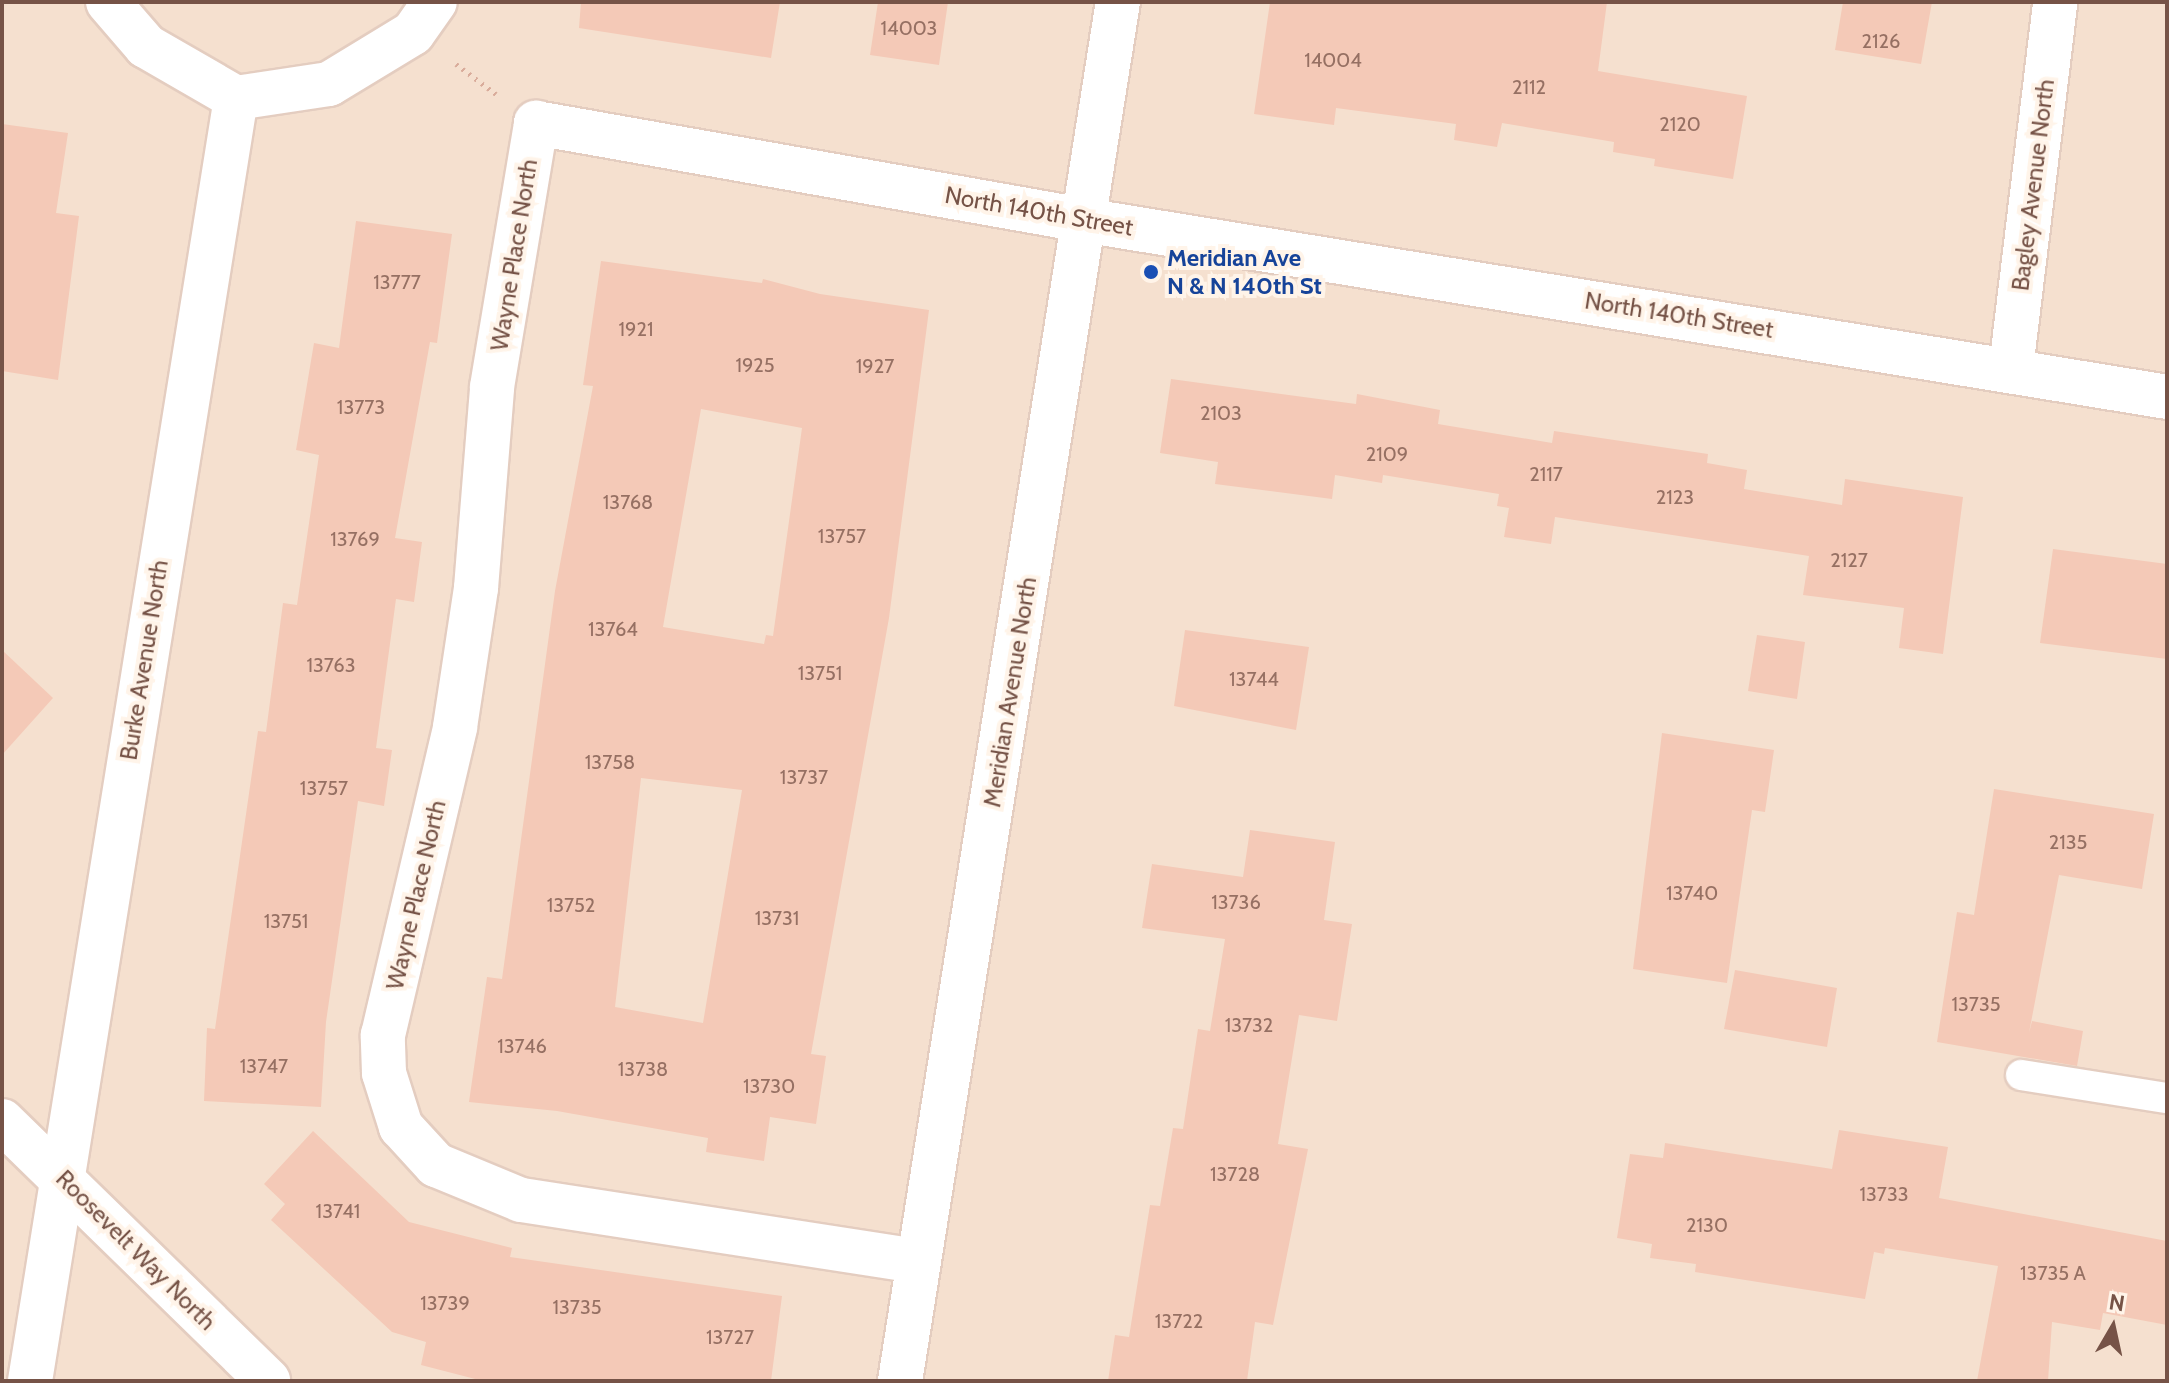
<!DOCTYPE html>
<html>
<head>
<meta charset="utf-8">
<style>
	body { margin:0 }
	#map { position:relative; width:2169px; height:1383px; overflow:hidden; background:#fdf0e1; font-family:Cabin,sans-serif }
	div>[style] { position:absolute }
	.residential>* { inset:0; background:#f5e0cf }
	.building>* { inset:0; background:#f4c9b7 }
	.path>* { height:5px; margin-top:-2.5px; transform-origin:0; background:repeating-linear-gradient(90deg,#d9ac9b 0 2px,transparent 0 8px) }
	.roads { filter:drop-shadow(2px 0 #e4cdc0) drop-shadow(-2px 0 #e4cdc0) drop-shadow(0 2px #e4cdc0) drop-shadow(0 -2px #e4cdc0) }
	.service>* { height:30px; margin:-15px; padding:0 15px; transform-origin:15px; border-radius:15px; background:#fff }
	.minor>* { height:44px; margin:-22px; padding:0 22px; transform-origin:22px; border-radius:22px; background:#fff }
	.tertiary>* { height:44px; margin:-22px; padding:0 22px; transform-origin:22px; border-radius:22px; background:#fff }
	.dots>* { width:22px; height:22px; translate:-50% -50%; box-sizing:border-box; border:4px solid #fff4e9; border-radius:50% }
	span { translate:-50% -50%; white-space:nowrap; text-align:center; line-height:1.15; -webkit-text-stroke:8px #fff4e9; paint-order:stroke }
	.number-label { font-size:20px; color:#967063 }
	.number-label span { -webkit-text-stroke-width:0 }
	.street-label { font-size:24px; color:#765347 }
	.transit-label { font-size:24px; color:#164399; font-weight:700 }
	.left { translate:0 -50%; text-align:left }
	.frame { position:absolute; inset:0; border:4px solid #765347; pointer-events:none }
	.north { position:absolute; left:2073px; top:1287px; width:80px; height:80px; -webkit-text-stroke:6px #fff4e9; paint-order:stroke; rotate:9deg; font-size:22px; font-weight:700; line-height:32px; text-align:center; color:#765347 }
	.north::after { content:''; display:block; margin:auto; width:28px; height:36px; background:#765347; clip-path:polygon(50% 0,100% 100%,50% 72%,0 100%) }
</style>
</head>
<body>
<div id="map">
	<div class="residential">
		<div style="clip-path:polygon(2px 2px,2167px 2px,2167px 1381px,2px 1381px)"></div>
	</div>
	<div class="building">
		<div style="clip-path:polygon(581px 2px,780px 2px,771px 58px,579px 28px)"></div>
		<div style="clip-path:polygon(878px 2px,948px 2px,939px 65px,870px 55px)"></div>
		<div style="clip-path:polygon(1270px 2px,1607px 2px,1598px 71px,1747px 96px,1733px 179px,1654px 166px,1655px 159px,1613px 152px,1614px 142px,1502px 123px,1497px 147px,1454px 140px,1456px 124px,1336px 108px,1334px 125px,1254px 114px)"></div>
		<div style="clip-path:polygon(1843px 2px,1932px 2px,1921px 64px,1835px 50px)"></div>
		<div style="clip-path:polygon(2px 124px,68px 133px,56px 213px,79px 216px,58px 380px,2px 371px)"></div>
		<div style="clip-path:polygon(356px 221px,452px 234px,437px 343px,430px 342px,395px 538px,422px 542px,414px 602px,396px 599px,376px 748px,392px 750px,384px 806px,358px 801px,326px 1022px,321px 1107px,204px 1101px,207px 1028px,215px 1029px,258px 731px,266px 732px,283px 603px,297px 605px,319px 455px,296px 450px,314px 343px,339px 348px)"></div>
		<div style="clip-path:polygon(evenodd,601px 261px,762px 283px,763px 279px,820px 294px,929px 310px,889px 618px,811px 1054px,826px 1056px,816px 1124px,770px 1117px,764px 1161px,706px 1152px,708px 1138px,557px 1111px,469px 1102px,487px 977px,502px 979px,555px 591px,593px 386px,583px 385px,601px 261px,701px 409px,802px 428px,773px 636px,766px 635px,764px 644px,663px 627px,701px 409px,601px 261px,641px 778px,742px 790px,703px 1023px,615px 1007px,641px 778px)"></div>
		<div style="clip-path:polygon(1171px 379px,1356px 404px,1357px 394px,1440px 410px,1438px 424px,1552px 443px,1554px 431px,1708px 454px,1707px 463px,1747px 470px,1744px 489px,1842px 505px,1845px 479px,1963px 497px,1943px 654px,1899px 648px,1904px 608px,1803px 595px,1809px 556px,1555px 517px,1551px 544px,1504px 537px,1509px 508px,1497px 506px,1499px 494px,1383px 475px,1382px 483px,1335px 475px,1332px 499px,1215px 484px,1218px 462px,1160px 453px)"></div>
		<div style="clip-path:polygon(2053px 549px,2167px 564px,2167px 659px,2040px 643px)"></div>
		<div style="clip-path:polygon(1185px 630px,1309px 647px,1296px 730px,1174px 706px)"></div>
		<div style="clip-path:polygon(1757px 635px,1805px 642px,1797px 699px,1748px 691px)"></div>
		<div style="clip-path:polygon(2px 650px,53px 698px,2px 755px)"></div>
		<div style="clip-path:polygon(1662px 733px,1774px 750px,1765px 812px,1752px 810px,1727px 983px,1633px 969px)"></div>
		<div style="clip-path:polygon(1994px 789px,2154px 814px,2142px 889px,2059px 875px,2029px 1033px,2032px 1021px,2083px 1031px,2077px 1066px,1937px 1042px,1957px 912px,1974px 915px)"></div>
		<div style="clip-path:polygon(1250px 830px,1335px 842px,1324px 920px,1352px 924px,1337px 1021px,1299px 1015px,1278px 1144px,1308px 1149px,1273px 1325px,1255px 1322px,1247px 1381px,1108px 1381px,1115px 1335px,1129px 1337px,1150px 1205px,1160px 1206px,1173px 1128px,1183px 1129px,1198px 1029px,1210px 1031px,1225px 939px,1142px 928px,1152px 864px,1243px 877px)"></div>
		<div style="clip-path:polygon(1735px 970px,1837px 988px,1827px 1047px,1724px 1029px)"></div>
		<div style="clip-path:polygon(1839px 1130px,1948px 1147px,1939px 1198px,2167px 1241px,2167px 1325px,2103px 1313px,2100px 1330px,2052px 1322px,2048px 1381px,1977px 1381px,1998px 1266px,1885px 1248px,1884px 1254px,1874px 1252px,1865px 1299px,1695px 1272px,1696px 1264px,1650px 1258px,1652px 1244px,1617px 1238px,1630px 1154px,1663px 1158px,1665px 1143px,1832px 1169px)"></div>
		<div style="clip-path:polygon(313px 1131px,409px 1222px,512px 1248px,510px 1257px,782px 1296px,771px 1381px,483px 1381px,421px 1365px,426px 1342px,392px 1332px,271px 1220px,285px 1204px,264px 1184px)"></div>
	</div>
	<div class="path">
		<div style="left:456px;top:64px;width:50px;rotate:36.9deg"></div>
	</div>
	<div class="roads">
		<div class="service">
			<div style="left:2021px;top:1075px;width:148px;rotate:9deg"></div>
		</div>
		<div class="minor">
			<div style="left:236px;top:98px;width:94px;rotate:-8.6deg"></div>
			<div style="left:329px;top:84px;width:98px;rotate:-31.3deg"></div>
			<div style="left:413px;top:33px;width:38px;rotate:-55deg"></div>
			<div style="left:2011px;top:368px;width:369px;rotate:-83.1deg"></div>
			<div style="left:916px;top:1261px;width:400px;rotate:-171.2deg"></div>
			<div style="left:521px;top:1200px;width:92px;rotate:-157.6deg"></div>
			<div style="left:436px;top:1165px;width:52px;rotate:-132.6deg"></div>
			<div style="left:401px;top:1127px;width:57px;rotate:-107.5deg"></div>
			<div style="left:384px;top:1073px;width:38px;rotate:-92deg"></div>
			<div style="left:383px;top:1035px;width:316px;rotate:-76.8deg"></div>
			<div style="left:455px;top:727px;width:141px;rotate:-81.4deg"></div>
			<div style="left:476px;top:588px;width:202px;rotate:-85.4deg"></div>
			<div style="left:492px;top:387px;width:268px;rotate:-80.5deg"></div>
			<div style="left:536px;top:123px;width:556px;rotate:10.06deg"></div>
			<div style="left:1083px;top:220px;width:1098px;rotate:9.27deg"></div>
			<div style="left:30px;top:1381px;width:1299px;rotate:-80.88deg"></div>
			<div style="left:236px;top:98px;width:104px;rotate:-150deg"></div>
			<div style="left:146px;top:46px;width:58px;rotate:-130.8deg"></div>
		</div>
		<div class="tertiary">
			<div style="left:2px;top:1121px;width:372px;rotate:44.3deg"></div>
			<div style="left:900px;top:1381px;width:1396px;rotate:-81.02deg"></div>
		</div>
	</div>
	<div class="dots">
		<div style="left:1151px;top:272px;background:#1a4fb4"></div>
	</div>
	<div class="number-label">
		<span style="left:909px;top:28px">14003</span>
		<span style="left:1881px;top:41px">2126</span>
		<span style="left:1333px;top:60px">14004</span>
		<span style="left:1529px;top:87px">2112</span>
		<span style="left:1680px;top:124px">2120</span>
		<span style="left:397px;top:282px">13777</span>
		<span style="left:636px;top:329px">1921</span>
		<span style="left:755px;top:365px">1925</span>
		<span style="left:875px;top:366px">1927</span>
		<span style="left:361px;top:407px">13773</span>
		<span style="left:1221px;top:413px">2103</span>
		<span style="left:1387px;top:454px">2109</span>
		<span style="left:1546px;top:474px">2117</span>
		<span style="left:1675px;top:497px">2123</span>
		<span style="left:628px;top:502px">13768</span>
		<span style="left:842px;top:536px">13757</span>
		<span style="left:355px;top:539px">13769</span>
		<span style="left:1849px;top:560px">2127</span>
		<span style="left:613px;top:629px">13764</span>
		<span style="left:331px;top:665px">13763</span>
		<span style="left:820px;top:673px">13751</span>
		<span style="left:1254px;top:679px">13744</span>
		<span style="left:610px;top:762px">13758</span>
		<span style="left:804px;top:777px">13737</span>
		<span style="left:324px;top:788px">13757</span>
		<span style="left:2068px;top:842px">2135</span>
		<span style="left:1692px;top:893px">13740</span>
		<span style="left:1236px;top:902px">13736</span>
		<span style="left:571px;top:905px">13752</span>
		<span style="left:777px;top:918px">13731</span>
		<span style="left:286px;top:921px">13751</span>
		<span style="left:1976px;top:1004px">13735</span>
		<span style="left:1249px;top:1025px">13732</span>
		<span style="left:522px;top:1046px">13746</span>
		<span style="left:264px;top:1066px">13747</span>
		<span style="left:643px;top:1069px">13738</span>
		<span style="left:769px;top:1086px">13730</span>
		<span style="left:1235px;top:1174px">13728</span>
		<span style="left:1884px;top:1194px">13733</span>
		<span style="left:338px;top:1211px">13741</span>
		<span style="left:1707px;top:1225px">2130</span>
		<span style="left:2053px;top:1273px">13735 A</span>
		<span style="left:445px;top:1303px">13739</span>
		<span style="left:577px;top:1307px">13735</span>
		<span style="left:1179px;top:1321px">13722</span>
		<span style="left:730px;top:1337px">13727</span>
	</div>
	<div class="street-label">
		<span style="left:2033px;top:185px;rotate:-83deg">Bagley Avenue North</span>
		<span style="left:1039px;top:211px;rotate:10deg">North 140th Street</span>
		<span style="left:514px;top:255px;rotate:-81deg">Wayne Place North</span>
		<span style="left:1679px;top:315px;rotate:9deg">North 140th Street</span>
		<span style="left:144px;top:660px;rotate:-81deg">Burke Avenue North</span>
		<span style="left:1010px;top:692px;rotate:-81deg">Meridian Avenue North</span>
		<span style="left:416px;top:895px;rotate:-77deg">Wayne Place North</span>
		<span style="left:136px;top:1250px;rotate:45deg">Roosevelt Way North</span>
	</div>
	<div class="transit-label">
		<span class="left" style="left:1167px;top:272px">Meridian Ave<br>N &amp; N 140th St</span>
	</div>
	<div class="frame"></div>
	<div class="north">N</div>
</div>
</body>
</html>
